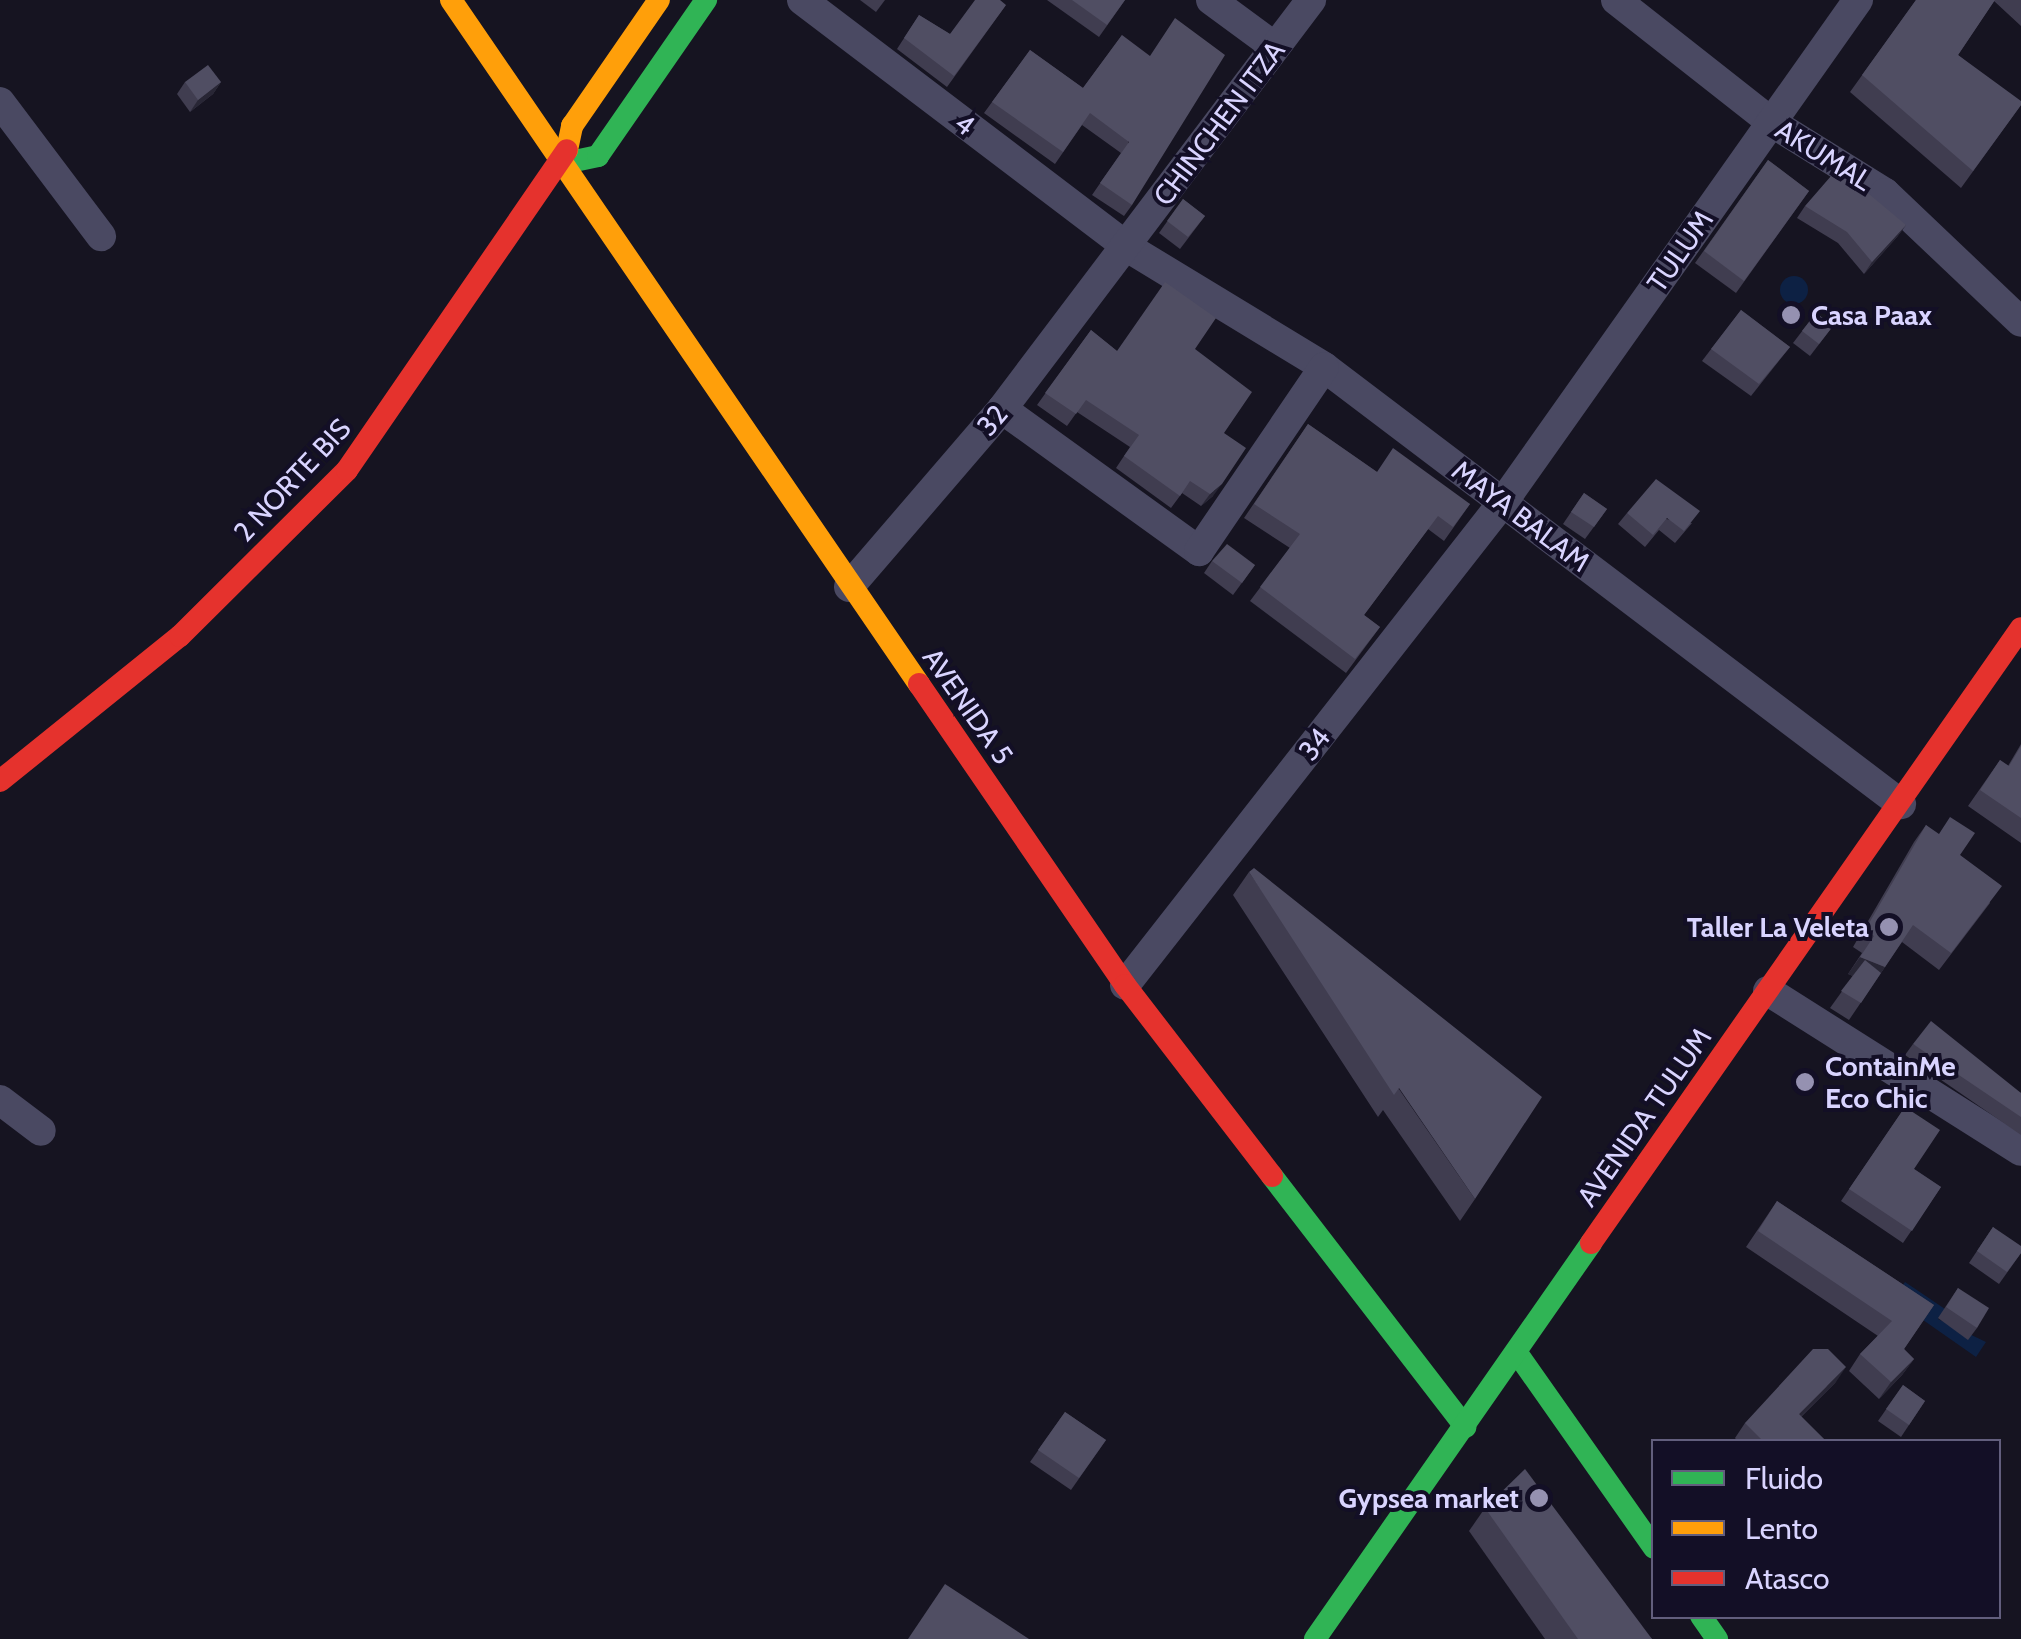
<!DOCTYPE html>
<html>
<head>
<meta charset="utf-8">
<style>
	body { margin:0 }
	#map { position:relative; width:2021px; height:1639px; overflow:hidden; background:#161421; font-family:Cabin,sans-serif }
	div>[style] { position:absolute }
	.water>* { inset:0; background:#0d2144 }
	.round { border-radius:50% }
	.street>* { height:30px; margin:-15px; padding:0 15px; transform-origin:15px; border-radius:15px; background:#4a4962 }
	.fast>* { height:22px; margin:-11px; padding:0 11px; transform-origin:11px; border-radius:11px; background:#30b455 }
	.slow>* { height:22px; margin:-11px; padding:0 11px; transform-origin:11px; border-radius:11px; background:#ff9f0a }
	.jam>* { height:22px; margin:-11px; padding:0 11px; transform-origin:11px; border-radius:11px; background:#e5322d }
	.wall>* { inset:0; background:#403d50 }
	.shaded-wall>* { inset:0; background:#282635 }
	.building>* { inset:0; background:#504e63 }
	.dots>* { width:28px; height:28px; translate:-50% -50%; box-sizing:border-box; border:5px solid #130f26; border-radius:50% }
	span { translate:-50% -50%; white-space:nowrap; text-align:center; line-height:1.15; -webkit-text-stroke:8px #130f26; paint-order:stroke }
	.street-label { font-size:28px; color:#d9d4ff }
	.poi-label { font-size:28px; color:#d9d4ff; font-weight:700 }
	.left { translate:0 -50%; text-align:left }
	.right { translate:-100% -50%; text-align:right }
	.legend { position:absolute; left:1651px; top:1439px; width:350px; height:180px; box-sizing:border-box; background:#130f26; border:2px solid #625e7d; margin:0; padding:12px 18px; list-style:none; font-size:30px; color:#d9d4ff }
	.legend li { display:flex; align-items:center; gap:20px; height:50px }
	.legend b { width:50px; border:2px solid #625e7d }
</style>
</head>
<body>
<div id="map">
	<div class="water">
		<div class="round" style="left:1780px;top:276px;width:28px;height:28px"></div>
		<div style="clip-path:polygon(1905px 1282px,1945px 1309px,1938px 1319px,1986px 1342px,1976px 1357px,1893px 1299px)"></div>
	</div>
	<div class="street">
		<div style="left:802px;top:0;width:408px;rotate:37.2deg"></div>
		<div style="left:1127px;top:247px;width:231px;rotate:31.3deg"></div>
		<div style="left:1324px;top:367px;width:724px;rotate:37.14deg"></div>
		<div style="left:1211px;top:0;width:79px;rotate:36.3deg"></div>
		<div style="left:1616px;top:0;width:197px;rotate:38.2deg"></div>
		<div style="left:1771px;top:122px;width:134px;rotate:31.9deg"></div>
		<div style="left:1885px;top:193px;width:187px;rotate:43.5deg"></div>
		<div style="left:0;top:102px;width:168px;rotate:53deg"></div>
		<div style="left:1002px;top:409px;width:243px;rotate:35.8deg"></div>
		<div style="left:1199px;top:551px;width:222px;rotate:-55.8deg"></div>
		<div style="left:849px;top:587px;width:235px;rotate:-49.3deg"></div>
		<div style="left:1002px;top:409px;width:513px;rotate:-52.93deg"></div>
		<div style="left:1125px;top:985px;width:613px;rotate:-51.95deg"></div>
		<div style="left:1503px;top:502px;width:615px;rotate:-54.73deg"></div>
		<div style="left:1768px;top:991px;width:299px;rotate:32.3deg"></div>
		<div style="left:0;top:1100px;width:51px;rotate:37.1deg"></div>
	</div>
	<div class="fast">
		<div style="left:565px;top:163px;width:34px;rotate:-12deg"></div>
		<div style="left:598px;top:156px;width:190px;rotate:-55.3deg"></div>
		<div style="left:1272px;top:1176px;width:317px;rotate:52.4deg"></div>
		<div style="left:1517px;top:1353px;width:238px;rotate:54.9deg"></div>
		<div style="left:1701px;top:1616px;width:28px;rotate:55deg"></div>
		<div style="left:1315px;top:1639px;width:483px;rotate:-55.1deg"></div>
	</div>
	<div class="slow">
		<div style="left:451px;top:0;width:829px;rotate:55.62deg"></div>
		<div style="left:567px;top:150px;width:25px;rotate:-78deg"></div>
		<div style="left:572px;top:126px;width:153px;rotate:-55.4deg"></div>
	</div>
	<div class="jam">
		<div style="left:919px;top:684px;width:365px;rotate:55.6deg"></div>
		<div style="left:1125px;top:985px;width:241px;rotate:52.4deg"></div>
		<div style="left:0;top:781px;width:231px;rotate:-38.9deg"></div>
		<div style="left:180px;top:636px;width:235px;rotate:-44.8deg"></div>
		<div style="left:347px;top:470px;width:388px;rotate:-55.5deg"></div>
		<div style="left:1591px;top:1243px;width:750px;rotate:-55.04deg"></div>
	</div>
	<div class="wall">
		<div style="clip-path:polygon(860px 0,885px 0,876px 12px)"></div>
		<div style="clip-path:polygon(1047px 0,1125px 0,1099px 37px)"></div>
		<div style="clip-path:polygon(1916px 0,2021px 0,2021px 26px,1994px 1px,1958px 55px,2021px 105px,1961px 188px,1850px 92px)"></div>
		<div style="clip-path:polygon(1006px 5px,947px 87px,897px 49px,919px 15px,950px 34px)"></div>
		<div style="clip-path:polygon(1122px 35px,1132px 205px,1124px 216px,1092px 195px,1121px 153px,1082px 125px,1055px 164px,984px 113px,1030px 50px,1083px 88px)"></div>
		<div style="clip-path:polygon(185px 82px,221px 82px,213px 94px,190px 112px,177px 94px)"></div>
		<div style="clip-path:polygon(1768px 160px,1809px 191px,1736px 293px,1695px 263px)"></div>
		<div style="clip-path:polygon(1183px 199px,1205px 216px,1180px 249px,1159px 233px)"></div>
		<div style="clip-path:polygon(1805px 206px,1906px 225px,1897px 237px,1864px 274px,1838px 243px,1797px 218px)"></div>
		<div style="clip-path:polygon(1741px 310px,1790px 347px,1751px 396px,1702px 361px)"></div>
		<div style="clip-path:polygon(1816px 313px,1833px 326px,1810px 356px,1793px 343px)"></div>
		<div style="clip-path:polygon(1091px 330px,1117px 351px,1195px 349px,1224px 433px,1213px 496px,1201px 506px,1182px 493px,1171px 508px,1116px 468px,1130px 447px,1077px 412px,1067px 426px,1037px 405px)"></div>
		<div style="clip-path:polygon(1308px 424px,1377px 472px,1470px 504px,1444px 541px,1428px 529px,1364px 615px,1380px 627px,1346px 673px,1250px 601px,1290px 548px,1244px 518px)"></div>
		<div style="clip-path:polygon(1584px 493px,1607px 509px,1585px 539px,1563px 524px)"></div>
		<div style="clip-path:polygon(1627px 513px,1692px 523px,1675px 543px,1659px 530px,1645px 547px,1618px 524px)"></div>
		<div style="clip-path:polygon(1212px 561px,1255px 565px,1233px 595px,1204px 573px)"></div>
		<div style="clip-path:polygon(2021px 744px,2021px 843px,1968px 806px,2000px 760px,2008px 766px)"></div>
		<div style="clip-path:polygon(1926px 825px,1960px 855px,1990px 903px,1939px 970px,1902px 942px,1849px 1020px,1830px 1008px,1853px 976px,1848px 974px,1862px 953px,1853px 947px,1914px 842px)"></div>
		<div style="clip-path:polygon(1249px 872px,1475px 1199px,1460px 1221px,1383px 1110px,1378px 1117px,1233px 895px)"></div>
		<div style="clip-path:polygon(1913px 1044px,2021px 1093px,2021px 1135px,1905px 1055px)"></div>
		<div style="clip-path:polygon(1905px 1107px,1914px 1169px,1941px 1187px,1903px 1243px,1841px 1201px)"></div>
		<div style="clip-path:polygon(1777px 1201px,1934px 1305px,1904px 1349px,1914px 1359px,1902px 1375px,1879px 1399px,1849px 1371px,1860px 1354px,1878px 1336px,1746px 1247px)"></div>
		<div style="clip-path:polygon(1993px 1227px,2021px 1253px,1999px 1284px,1969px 1263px)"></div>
		<div style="clip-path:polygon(1958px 1288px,1977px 1328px,1968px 1340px,1938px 1318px)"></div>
		<div style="clip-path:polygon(1836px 1382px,1801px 1417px,1827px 1442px,1738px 1442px,1735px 1438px,1745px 1423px)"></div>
		<div style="clip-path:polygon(1903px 1385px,1925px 1401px,1901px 1437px,1878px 1421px)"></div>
		<div style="clip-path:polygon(1065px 1412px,1106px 1440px,1071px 1490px,1030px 1462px)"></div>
		<div style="clip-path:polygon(1485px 1508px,1652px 1639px,1545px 1639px,1469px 1531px)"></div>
	</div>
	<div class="shaded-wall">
		<div style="clip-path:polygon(221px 82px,213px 94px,190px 112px,198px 100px)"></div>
		<div style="clip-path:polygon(1906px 225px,1897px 237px,1864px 274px,1872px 262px)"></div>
		<div style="clip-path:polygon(1222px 484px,1213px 496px,1201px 506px,1210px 494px)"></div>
		<div style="clip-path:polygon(1860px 957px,1885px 967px,1873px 984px,1848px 974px)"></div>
		<div style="clip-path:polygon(1914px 1359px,1902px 1375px,1879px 1399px,1891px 1382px)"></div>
		<div style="clip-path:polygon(1846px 1367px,1836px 1382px,1788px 1429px,1799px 1414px)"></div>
	</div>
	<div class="building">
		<div style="clip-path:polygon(975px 0,1000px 0,1006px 5px,954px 76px,904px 38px,919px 15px,950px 34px)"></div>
		<div style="clip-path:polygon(1072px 0,1125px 0,1107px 25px)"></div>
		<div style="clip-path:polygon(1916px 0,1995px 0,1958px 55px,2021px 101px,2021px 105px,1973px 171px,1862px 75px)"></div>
		<div style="clip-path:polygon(1175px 18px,1225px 55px,1132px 205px,1100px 183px,1129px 142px,1090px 113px,1063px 152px,992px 102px,1030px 50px,1083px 88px,1122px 35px,1150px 56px)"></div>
		<div style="clip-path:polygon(208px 65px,221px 82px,198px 100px,185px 82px)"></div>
		<div style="clip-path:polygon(1768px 160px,1809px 191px,1744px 281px,1704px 251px)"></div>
		<div style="clip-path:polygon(1838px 168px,1906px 225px,1872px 262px,1847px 232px,1805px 206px)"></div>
		<div style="clip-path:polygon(1183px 199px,1205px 216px,1188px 237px,1167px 221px)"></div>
		<div style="clip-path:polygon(1165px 282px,1216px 318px,1195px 349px,1252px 392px,1224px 433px,1246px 448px,1222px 484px,1210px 494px,1190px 481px,1180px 496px,1124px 456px,1139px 435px,1086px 400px,1076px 414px,1045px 393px,1091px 330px,1117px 351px)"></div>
		<div style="clip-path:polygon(1741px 310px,1790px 347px,1759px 384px,1711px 349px)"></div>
		<div style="clip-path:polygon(1816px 313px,1833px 326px,1819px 344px,1802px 331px)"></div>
		<div style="clip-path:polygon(1308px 424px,1377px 472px,1393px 448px,1470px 504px,1453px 527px,1438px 516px,1364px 615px,1380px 627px,1355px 659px,1260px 587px,1300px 534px,1254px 504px)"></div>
		<div style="clip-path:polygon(1656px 479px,1700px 511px,1684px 531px,1667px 518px,1653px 535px,1627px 513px)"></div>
		<div style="clip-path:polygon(1584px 493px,1607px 509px,1594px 527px,1571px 512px)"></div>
		<div style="clip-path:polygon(1227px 544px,1255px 565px,1242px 583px,1212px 561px)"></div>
		<div style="clip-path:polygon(2021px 746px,2021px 818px,1980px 790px,2000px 760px,2009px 766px)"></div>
		<div style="clip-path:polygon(1950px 817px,1975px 833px,1960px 855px,2002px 886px,1951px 953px,1913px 925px,1885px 967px,1860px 957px,1874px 936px,1865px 930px,1926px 825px,1939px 834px)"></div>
		<div style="clip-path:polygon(1254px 868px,1542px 1097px,1475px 1199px,1399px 1088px,1394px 1095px,1249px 872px)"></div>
		<div style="clip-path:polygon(1865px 960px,1881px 973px,1861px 1003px,1841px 991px)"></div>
		<div style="clip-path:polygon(1931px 1021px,2021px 1093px,2021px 1117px,1913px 1044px)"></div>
		<div style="clip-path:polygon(1905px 1107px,1940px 1130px,1914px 1169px,1941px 1187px,1912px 1231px,1849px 1189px)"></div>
		<div style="clip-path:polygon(1777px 1201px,1934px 1305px,1904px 1349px,1914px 1359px,1891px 1382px,1860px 1354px,1892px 1321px,1758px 1231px)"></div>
		<div style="clip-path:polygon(1993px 1227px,2021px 1246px,2021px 1253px,2007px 1272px,1977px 1251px)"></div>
		<div style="clip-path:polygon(1958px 1288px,1989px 1308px,1977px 1328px,1946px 1307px)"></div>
		<div style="clip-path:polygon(1813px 1349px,1828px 1349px,1846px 1367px,1799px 1414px,1827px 1442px,1764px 1442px,1745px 1423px)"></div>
		<div style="clip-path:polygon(1903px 1385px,1925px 1401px,1909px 1425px,1886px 1409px)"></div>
		<div style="clip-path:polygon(1065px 1412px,1106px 1440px,1079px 1478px,1038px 1450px)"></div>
		<div style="clip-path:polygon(1525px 1469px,1652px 1639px,1578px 1639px,1485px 1508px)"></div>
		<div style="clip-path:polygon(945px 1584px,1029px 1639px,908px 1639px)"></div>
	</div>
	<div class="dots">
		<div style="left:1791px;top:315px;background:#9591b1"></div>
		<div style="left:1889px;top:927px;background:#9591b1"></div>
		<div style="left:1805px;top:1082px;background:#9591b1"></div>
		<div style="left:1539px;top:1498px;background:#9591b1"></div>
	</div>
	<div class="street-label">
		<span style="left:1219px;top:123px;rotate:-53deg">CHINCHEN ITZA</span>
		<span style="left:965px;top:124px;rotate:37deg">4</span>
		<span style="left:1824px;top:155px;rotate:32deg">AKUMAL</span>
		<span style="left:1680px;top:251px;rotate:-55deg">TULUM</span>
		<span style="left:992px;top:420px;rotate:-50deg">32</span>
		<span style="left:292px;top:480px;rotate:-47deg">2 NORTE BIS</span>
		<span style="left:1521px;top:516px;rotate:37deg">MAYA BALAM</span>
		<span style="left:968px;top:706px;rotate:55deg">AVENIDA 5</span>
		<span style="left:1314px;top:744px;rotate:-52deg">34</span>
		<span style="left:1644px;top:1117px;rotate:-55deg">AVENIDA TULUM</span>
	</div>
	<div class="poi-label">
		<span class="left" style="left:1811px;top:315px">Casa Paax</span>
		<span class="right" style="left:1869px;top:927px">Taller La Veleta</span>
		<span class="left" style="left:1825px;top:1082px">ContainMe<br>Eco Chic</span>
		<span class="right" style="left:1519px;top:1498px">Gypsea market</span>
	</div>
	<ul class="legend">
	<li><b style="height:12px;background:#30b455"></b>Fluido</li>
	<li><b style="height:12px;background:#ff9f0a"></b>Lento</li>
	<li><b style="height:12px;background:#e5322d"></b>Atasco</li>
	</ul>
</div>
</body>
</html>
